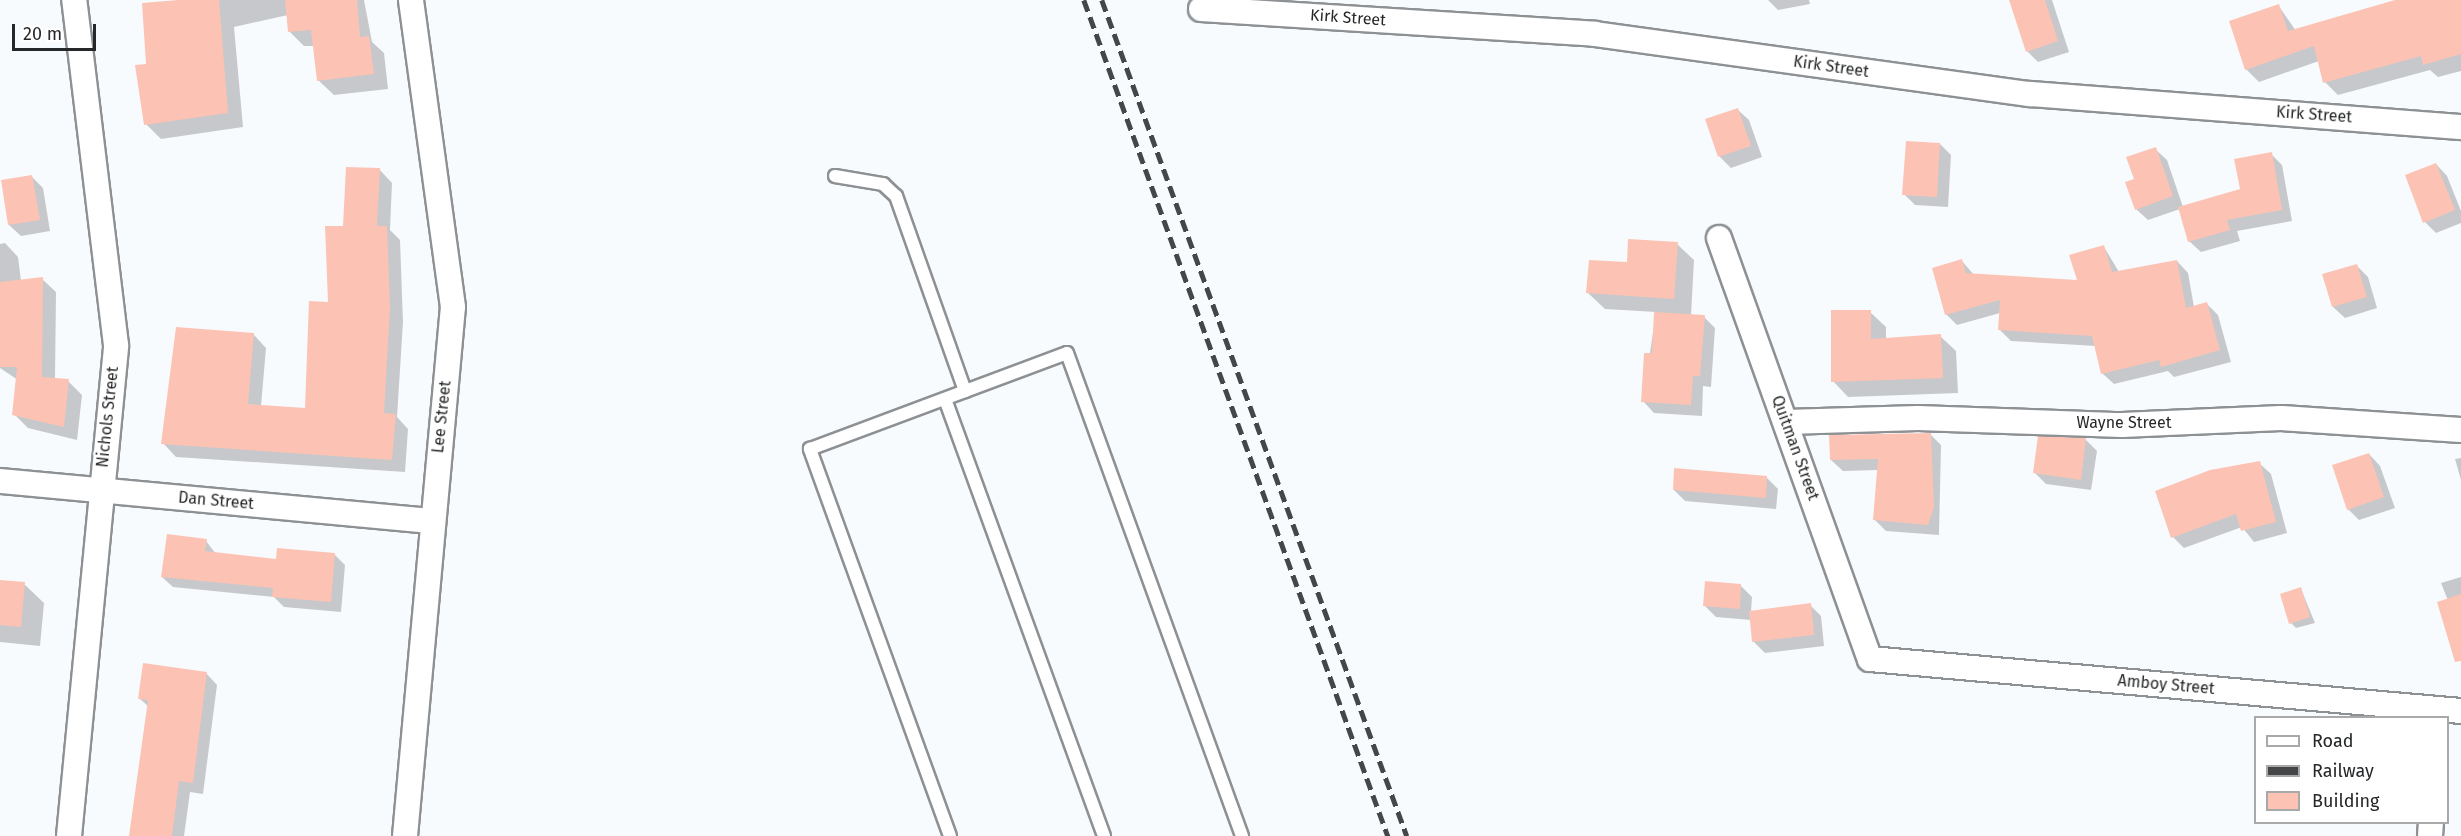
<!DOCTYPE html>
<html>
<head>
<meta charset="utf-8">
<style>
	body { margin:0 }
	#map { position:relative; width:2461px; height:836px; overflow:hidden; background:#f8fbfe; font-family:"Fira Sans",sans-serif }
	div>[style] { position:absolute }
	.shadow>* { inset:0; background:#0003 }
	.building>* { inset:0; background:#fcc3b4 }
	.roads { filter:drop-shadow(2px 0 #8e9194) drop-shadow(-2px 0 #8e9194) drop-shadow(0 2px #8e9194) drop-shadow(0 -2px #8e9194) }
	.service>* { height:12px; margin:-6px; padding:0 6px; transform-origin:6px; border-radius:6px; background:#fff }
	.minor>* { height:24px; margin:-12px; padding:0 12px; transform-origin:12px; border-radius:12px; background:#fff }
	.rail>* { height:4.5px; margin-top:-2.25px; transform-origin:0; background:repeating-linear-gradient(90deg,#444648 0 12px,transparent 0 18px) }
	span { translate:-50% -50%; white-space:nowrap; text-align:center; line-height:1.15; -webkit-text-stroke:4.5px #fff; paint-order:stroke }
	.street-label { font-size:16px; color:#262729 }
	.legend { position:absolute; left:2254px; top:716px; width:195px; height:108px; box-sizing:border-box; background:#fff; border:2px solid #a8a9a9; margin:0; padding:8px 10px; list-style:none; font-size:18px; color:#262729 }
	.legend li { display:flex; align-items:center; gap:12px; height:30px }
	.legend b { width:30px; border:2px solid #a8a9a9 }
	.scale { position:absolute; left:12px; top:24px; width:84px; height:27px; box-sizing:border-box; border:3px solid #262729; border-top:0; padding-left:8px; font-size:18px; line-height:21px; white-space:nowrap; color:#262729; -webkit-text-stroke:4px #fff; paint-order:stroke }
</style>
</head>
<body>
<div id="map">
	<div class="shadow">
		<div style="clip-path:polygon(177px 0,364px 0,372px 42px,384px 53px,388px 89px,334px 95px,318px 80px,314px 46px,304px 46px,289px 31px,288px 15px,234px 27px,243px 127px,161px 139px,146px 124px,147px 65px)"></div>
		<div style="clip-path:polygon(1768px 0,1809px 0,1810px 4px,1778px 10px)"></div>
		<div style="clip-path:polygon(2011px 0,2052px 0,2069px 52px,2038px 62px,2027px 51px)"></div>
		<div style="clip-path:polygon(2399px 0,2461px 0,2461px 71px,2438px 77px,2430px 70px,2338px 95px,2325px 82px,2319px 61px,2259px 82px,2246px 69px,2278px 5px,2296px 31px)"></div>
		<div style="clip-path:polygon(1737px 109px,1749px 120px,1762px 157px,1731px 168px,1720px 157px,1707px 120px)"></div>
		<div style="clip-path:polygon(1940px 144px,1951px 155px,1948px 207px,1915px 205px,1904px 194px)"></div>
		<div style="clip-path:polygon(2155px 149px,2167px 160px,2183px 207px,2241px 190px,2271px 154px,2282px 165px,2292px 221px,2237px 231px,2240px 241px,2201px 252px,2189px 241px,2180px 209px,2148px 220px,2136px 209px,2136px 180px)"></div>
		<div style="clip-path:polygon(2436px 164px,2447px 176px,2461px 211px,2461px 223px,2436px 233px,2425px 222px)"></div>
		<div style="clip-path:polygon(379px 169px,392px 183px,390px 230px,400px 240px,403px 322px,397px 417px,408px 429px,405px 472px,176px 457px,163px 443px,253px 334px,266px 348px,261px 406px,306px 410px,330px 304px)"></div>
		<div style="clip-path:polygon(32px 177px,43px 188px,50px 231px,21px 236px,9px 225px)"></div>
		<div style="clip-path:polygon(5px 243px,18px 257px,21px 281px,42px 279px,56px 292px,55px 379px,68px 381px,82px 395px,77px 440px,28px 428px,14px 414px,18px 380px,0 368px,0 244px)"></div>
		<div style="clip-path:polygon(1677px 244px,1694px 260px,1691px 316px,1704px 317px,1715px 328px,1711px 387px,1703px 386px,1702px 416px,1654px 413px,1643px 401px,1656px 312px,1605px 309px,1588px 293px,1628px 263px)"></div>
		<div style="clip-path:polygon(2104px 247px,2119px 272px,2177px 261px,2188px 273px,2194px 307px,2207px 304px,2218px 315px,2231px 362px,2174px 377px,2168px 371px,2114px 384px,2102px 373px,2096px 346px,2011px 341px,1999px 329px,2000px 313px,1957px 325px,1946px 314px,1962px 261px,1974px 275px,2079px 282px)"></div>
		<div style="clip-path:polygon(2357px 266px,2368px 277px,2377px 308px,2345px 318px,2333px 307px)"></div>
		<div style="clip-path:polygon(1870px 312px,1886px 327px,1886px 339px,1940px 336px,1956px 351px,1958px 393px,1848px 397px,1833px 381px)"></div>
		<div style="clip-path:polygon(1930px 434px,1941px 445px,1939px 535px,1886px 531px,1874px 519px,1878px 470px,1843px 471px,1831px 460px)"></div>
		<div style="clip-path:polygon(2086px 440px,2097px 451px,2091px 490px,2046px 484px,2035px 473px)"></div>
		<div style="clip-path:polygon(2369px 454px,2380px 466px,2395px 508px,2359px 520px,2348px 509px)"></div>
		<div style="clip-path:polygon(2461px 458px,2461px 480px,2455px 459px)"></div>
		<div style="clip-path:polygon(2259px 463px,2271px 474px,2287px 533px,2254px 542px,2242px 527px,2184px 548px,2173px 537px)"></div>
		<div style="clip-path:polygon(1767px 478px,1778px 489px,1776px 509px,1685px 501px,1674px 490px)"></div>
		<div style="clip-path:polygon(206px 541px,216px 554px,277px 561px,335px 555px,345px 565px,341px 612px,284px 607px,274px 597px,173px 587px,162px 577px)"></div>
		<div style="clip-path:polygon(2461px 577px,2461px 633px,2441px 583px)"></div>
		<div style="clip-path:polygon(0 581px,24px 584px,44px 603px,40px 646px,0 642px)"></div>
		<div style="clip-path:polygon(1741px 586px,1752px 597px,1751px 612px,1810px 605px,1821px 616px,1824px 646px,1765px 653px,1753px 641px,1751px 620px,1716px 617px,1705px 606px)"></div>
		<div style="clip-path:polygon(2301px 589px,2315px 623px,2296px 628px,2291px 623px)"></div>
		<div style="clip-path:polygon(206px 673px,217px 685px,203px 794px,190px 792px,184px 836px,130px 836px,149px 707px,139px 698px)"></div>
	</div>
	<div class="building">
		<div style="clip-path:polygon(178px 0,219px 0,228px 113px,144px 125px,135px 65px,146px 64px,142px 3px)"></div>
		<div style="clip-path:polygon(285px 0,357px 0,360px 37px,369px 36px,374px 74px,317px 81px,311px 30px,288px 32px)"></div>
		<div style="clip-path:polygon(2009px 0,2045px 0,2058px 41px,2026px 52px)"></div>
		<div style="clip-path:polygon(2395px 0,2461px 0,2461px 54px,2423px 65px,2421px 56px,2323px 83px,2314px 46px,2245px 70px,2229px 21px,2279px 4px,2288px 31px)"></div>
		<div style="clip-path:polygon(1738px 108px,1751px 146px,1718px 157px,1705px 119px)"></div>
		<div style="clip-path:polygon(1906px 141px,1940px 143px,1937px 197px,1902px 195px)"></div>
		<div style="clip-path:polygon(2156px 147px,2173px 196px,2135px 210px,2125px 182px,2134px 179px,2126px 157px)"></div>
		<div style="clip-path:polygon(2272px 152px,2282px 210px,2227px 220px,2230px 230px,2188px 242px,2178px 207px,2240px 189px,2234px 159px)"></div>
		<div style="clip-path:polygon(2436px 163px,2455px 210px,2423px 223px,2405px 175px)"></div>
		<div style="clip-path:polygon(346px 167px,380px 168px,377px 226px,387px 226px,390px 308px,384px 413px,396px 414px,392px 460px,161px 444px,176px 327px,254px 333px,248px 404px,305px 408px,309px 301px,328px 302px,325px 226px,343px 226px)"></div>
		<div style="clip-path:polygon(32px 175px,40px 220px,8px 225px,1px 180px)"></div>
		<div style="clip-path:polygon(1628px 239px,1678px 242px,1674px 299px,1586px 293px,1589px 260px,1627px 262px)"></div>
		<div style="clip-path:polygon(2104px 245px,2112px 272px,2177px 260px,2186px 308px,2207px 302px,2220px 350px,2161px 367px,2159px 360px,2101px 374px,2092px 336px,1998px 330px,2000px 300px,1945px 315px,1932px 268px,1962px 259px,1966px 273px,2077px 280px,2069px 255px)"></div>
		<div style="clip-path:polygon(2357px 264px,2367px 297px,2332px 307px,2322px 274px)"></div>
		<div style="clip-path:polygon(43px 277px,42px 377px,69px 379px,64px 427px,12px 415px,17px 367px,0 367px,0 282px)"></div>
		<div style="clip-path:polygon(1831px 310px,1871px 310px,1871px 339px,1941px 334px,1943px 378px,1831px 382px)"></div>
		<div style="clip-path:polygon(1654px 312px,1705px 315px,1700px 376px,1693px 376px,1691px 405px,1641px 402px,1644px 353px,1652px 353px)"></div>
		<div style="clip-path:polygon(1931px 433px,1934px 507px,1928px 525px,1873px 520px,1878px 459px,1830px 460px,1829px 435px)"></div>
		<div style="clip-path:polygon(2038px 436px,2086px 438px,2081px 480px,2033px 473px)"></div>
		<div style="clip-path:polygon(2369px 453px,2384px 497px,2347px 510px,2332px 465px)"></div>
		<div style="clip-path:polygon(2260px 461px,2276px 522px,2241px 531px,2236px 514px,2171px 538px,2155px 491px,2210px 470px)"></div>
		<div style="clip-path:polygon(1674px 468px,1767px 476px,1766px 498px,1673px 490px)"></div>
		<div style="clip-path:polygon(167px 534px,207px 539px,205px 551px,276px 559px,277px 548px,335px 553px,331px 602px,272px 597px,273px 588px,161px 577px)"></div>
		<div style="clip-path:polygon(0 580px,25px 582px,21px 627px,0 625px)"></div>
		<div style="clip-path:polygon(1705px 581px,1741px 584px,1740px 609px,1703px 606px)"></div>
		<div style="clip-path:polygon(2301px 587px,2310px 617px,2289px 624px,2280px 594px)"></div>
		<div style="clip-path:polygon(2461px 594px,2461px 661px,2455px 662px,2437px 602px)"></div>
		<div style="clip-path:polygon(1811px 603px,1814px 635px,1752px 642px,1749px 611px)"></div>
		<div style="clip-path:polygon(143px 663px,207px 672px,193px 783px,179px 781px,172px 836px,129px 836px,148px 700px,138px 699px)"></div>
	</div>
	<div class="roads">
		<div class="service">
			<div style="left:835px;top:176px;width:49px;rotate:9.5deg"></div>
			<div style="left:883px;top:184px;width:18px;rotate:43deg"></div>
			<div style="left:896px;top:196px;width:207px;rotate:70.5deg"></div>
			<div style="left:945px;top:399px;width:465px;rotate:70deg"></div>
			<div style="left:950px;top:836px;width:412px;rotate:-109.9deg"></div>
			<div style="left:810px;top:449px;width:274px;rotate:-20.5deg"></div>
			<div style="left:1067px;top:353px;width:514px;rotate:70.08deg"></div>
		</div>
		<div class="minor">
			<div style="left:1201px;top:9px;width:395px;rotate:3.6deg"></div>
			<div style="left:1595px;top:34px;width:439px;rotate:7.9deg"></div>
			<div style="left:2030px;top:94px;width:432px;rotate:4.4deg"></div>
			<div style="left:1719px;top:238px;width:447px;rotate:70.3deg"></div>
			<div style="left:1870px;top:659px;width:593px;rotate:5.03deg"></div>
			<div style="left:1786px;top:422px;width:132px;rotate:-1.7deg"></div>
			<div style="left:1918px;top:418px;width:204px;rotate:2deg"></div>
			<div style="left:2122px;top:425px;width:159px;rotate:-2.5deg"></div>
			<div style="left:2281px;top:418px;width:180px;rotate:3.8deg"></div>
			<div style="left:0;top:481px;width:434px;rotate:5.3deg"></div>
			<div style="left:69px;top:836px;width:493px;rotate:-84.5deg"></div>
			<div style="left:116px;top:345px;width:348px;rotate:-96.9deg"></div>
			<div style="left:405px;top:836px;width:531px;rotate:-84.82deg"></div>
			<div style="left:453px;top:307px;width:310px;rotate:-97.8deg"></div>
			<div style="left:2430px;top:836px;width:14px;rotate:-86deg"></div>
		</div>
	</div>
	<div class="rail">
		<div style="left:1084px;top:0;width:890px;rotate:70.02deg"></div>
		<div style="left:1102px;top:0;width:890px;rotate:69.96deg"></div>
	</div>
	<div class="street-label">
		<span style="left:1348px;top:18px;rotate:4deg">Kirk Street</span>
		<span style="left:1831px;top:67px;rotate:8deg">Kirk Street</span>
		<span style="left:2314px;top:115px;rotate:4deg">Kirk Street</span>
		<span style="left:108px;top:417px;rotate:-84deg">Nichols Street</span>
		<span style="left:442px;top:417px;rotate:-84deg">Lee Street</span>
		<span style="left:2124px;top:423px">Wayne Street</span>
		<span style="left:1795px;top:448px;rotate:70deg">Quitman Street</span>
		<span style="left:216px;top:501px;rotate:5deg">Dan Street</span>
		<span style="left:2166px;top:685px;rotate:5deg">Amboy Street</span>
	</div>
	<ul class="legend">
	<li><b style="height:8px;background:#fff"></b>Road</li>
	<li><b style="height:8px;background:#444648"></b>Railway</li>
	<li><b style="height:16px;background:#fcc3b4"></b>Building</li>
	</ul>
	<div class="scale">20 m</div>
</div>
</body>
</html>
